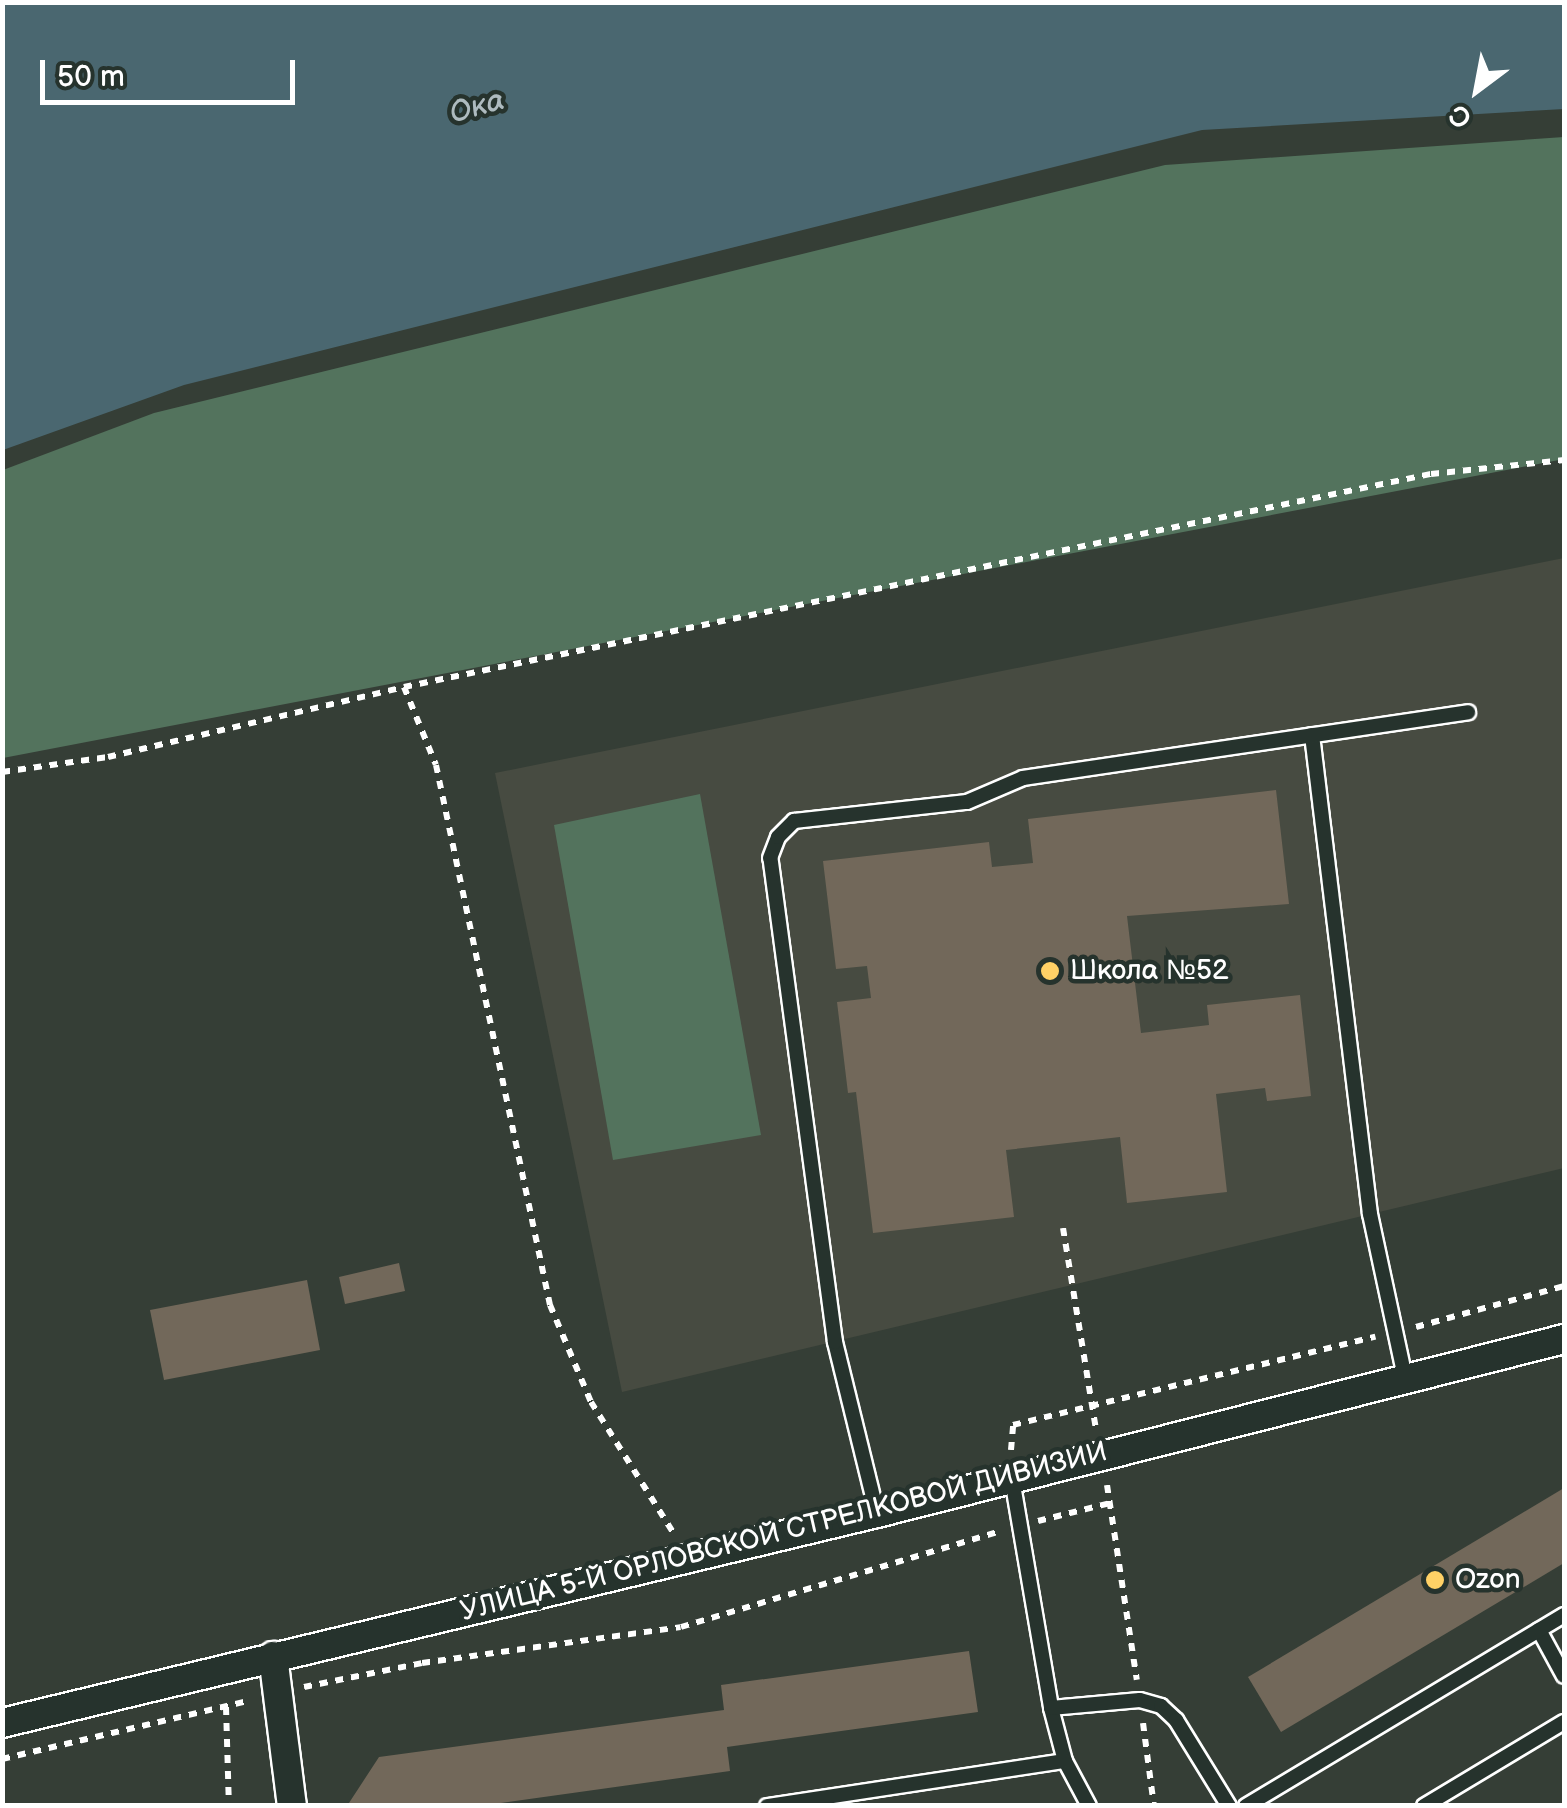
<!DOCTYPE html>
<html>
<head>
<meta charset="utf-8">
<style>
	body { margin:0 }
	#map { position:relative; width:1567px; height:1808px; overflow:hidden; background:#353e36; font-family:"Balsamiq Sans",sans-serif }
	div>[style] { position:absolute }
	.built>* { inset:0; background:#474b41 }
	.green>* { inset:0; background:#53735d }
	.water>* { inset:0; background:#4a6770 }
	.building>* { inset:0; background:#72685a }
	.path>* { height:6px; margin-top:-3px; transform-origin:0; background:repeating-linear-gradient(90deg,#fff 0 8px,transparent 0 16px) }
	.roads { filter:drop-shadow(2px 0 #fff) drop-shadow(-2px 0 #fff) drop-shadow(0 2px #fff) drop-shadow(0 -2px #fff) }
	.lane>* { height:14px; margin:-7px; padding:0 7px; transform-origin:7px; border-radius:7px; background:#26332d }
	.street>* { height:28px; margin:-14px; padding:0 14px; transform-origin:14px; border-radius:14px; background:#26332d }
	.dots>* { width:28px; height:28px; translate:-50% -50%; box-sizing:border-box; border:5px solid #26332d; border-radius:50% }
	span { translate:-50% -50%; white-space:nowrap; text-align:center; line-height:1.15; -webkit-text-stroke:9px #26332d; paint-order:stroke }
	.poi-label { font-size:28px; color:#fff }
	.left { translate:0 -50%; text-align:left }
	.street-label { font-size:28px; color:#fff }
	.water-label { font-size:30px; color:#aebbbf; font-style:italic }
	.frame { position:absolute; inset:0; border:5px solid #fff; pointer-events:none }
	.north { position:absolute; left:1427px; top:40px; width:100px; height:100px; -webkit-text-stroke:8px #26332d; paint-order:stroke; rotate:212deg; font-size:28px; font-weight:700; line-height:40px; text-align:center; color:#fff }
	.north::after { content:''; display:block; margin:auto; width:35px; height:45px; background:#fff; clip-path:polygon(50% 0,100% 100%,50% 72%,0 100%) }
	.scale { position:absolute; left:40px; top:60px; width:255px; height:45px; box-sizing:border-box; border:5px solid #fff; border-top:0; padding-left:12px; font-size:30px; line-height:35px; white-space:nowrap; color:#fff; -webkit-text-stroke:8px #26332d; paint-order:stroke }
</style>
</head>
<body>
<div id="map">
	<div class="built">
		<div style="clip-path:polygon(1564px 558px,1564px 1168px,622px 1392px,495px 773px)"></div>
	</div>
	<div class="green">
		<div style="clip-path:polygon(1564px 137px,1564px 459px,3px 758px,3px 470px,154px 413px,1165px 165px)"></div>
		<div style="clip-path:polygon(700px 794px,761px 1135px,613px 1160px,554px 825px)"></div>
	</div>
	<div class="water">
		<div style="clip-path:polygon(3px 2px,1564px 3px,1564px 109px,1202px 130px,184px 385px,3px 450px)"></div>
	</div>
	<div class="building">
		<div style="clip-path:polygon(1276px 790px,1289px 904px,1127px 916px,1141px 1033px,1209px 1025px,1207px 1005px,1300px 995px,1311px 1096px,1267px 1101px,1265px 1088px,1216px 1094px,1227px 1192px,1127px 1203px,1120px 1137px,1006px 1150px,1014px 1217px,873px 1233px,856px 1092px,848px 1093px,837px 1002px,871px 998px,867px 966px,836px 969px,823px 861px,989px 842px,992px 867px,1033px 863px,1028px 819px)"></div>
		<div style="clip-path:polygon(399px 1263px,405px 1291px,345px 1304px,339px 1277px)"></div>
		<div style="clip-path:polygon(307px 1280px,320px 1350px,164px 1380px,150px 1310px)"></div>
		<div style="clip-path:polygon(1564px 1488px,1564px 1563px,1281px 1732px,1248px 1677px)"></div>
		<div style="clip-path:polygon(969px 1651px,978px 1712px,727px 1747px,730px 1771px,479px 1806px,347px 1806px,379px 1757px,724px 1710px,721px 1685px)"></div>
	</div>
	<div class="path">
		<div style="left:404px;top:687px;width:84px;rotate:67.7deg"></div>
		<div style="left:436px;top:765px;width:552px;rotate:78.08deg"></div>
		<div style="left:550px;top:1305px;width:105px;rotate:67.1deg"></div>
		<div style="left:591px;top:1402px;width:154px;rotate:57.8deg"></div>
		<div style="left:2px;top:772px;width:107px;rotate:-8.1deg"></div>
		<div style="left:108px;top:757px;width:304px;rotate:-13.3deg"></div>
		<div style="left:404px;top:687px;width:1049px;rotate:-11.72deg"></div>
		<div style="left:1431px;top:474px;width:134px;rotate:-6deg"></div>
		<div style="left:1063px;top:1228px;width:204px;rotate:80.7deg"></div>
		<div style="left:1416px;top:1327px;width:154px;rotate:-15.5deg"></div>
		<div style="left:1011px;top:1450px;width:25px;rotate:-85deg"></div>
		<div style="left:1013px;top:1425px;width:373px;rotate:-13.7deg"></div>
		<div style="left:1107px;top:1485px;width:197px;rotate:81.3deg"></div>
		<div style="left:1038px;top:1521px;width:74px;rotate:-14deg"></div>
		<div style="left:304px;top:1687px;width:120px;rotate:-11.5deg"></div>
		<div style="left:422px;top:1663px;width:261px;rotate:-7.9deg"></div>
		<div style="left:681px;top:1627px;width:330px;rotate:-16.7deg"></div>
		<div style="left:226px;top:1707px;width:99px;rotate:88.3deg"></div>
		<div style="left:1143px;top:1723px;width:84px;rotate:82.5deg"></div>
		<div style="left:2px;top:1759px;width:253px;rotate:-13.3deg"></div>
	</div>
	<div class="roads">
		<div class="lane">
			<div style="left:1312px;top:735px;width:482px;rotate:83.1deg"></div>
			<div style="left:1370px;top:1214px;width:167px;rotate:77.9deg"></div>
			<div style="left:1012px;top:1479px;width:232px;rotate:80.3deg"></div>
			<div style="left:1051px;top:1708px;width:55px;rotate:75.2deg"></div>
			<div style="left:1065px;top:1761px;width:51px;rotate:61.9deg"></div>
			<div style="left:877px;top:1513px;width:176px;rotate:-103.8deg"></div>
			<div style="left:835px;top:1342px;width:488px;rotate:-97.6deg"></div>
			<div style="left:770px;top:858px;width:22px;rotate:-69deg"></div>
			<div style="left:778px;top:837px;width:23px;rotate:-45deg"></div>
			<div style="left:794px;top:821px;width:174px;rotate:-6.3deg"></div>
			<div style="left:967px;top:802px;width:61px;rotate:-23.2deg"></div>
			<div style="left:1023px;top:778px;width:450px;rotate:-8.4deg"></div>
			<div style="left:1539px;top:1630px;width:52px;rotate:61.5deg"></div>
			<div style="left:1051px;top:1708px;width:89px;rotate:-5.1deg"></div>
			<div style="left:1140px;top:1700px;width:22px;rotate:16deg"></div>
			<div style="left:1161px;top:1706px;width:21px;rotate:43deg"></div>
			<div style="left:1176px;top:1720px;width:101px;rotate:58.4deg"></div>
			<div style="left:767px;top:1806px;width:301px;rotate:-8.6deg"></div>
			<div style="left:1246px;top:1806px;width:371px;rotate:-31deg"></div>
			<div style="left:1424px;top:1806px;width:163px;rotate:-31deg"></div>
		</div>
		<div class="street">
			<div style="left:273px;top:1656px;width:151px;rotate:82.8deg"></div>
			<div style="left:2px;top:1723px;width:900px;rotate:-13.5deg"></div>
			<div style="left:877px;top:1513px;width:709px;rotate:-14.21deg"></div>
		</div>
	</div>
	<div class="dots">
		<div style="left:1050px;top:971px;background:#ffd166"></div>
		<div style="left:1435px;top:1580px;background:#ffd166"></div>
	</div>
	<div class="poi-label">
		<span class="left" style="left:1070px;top:971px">Школа №52</span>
		<span class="left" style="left:1455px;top:1580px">Ozon</span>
	</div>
	<div class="street-label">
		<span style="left:784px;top:1532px;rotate:-14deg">УЛИЦА 5-Й ОРЛОВСКОЙ СТРЕЛКОВОЙ ДИВИЗИИ</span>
	</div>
	<div class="water-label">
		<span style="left:477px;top:107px;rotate:-16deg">Ока</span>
	</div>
	<div class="frame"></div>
	<div class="north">С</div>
	<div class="scale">50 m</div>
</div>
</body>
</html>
